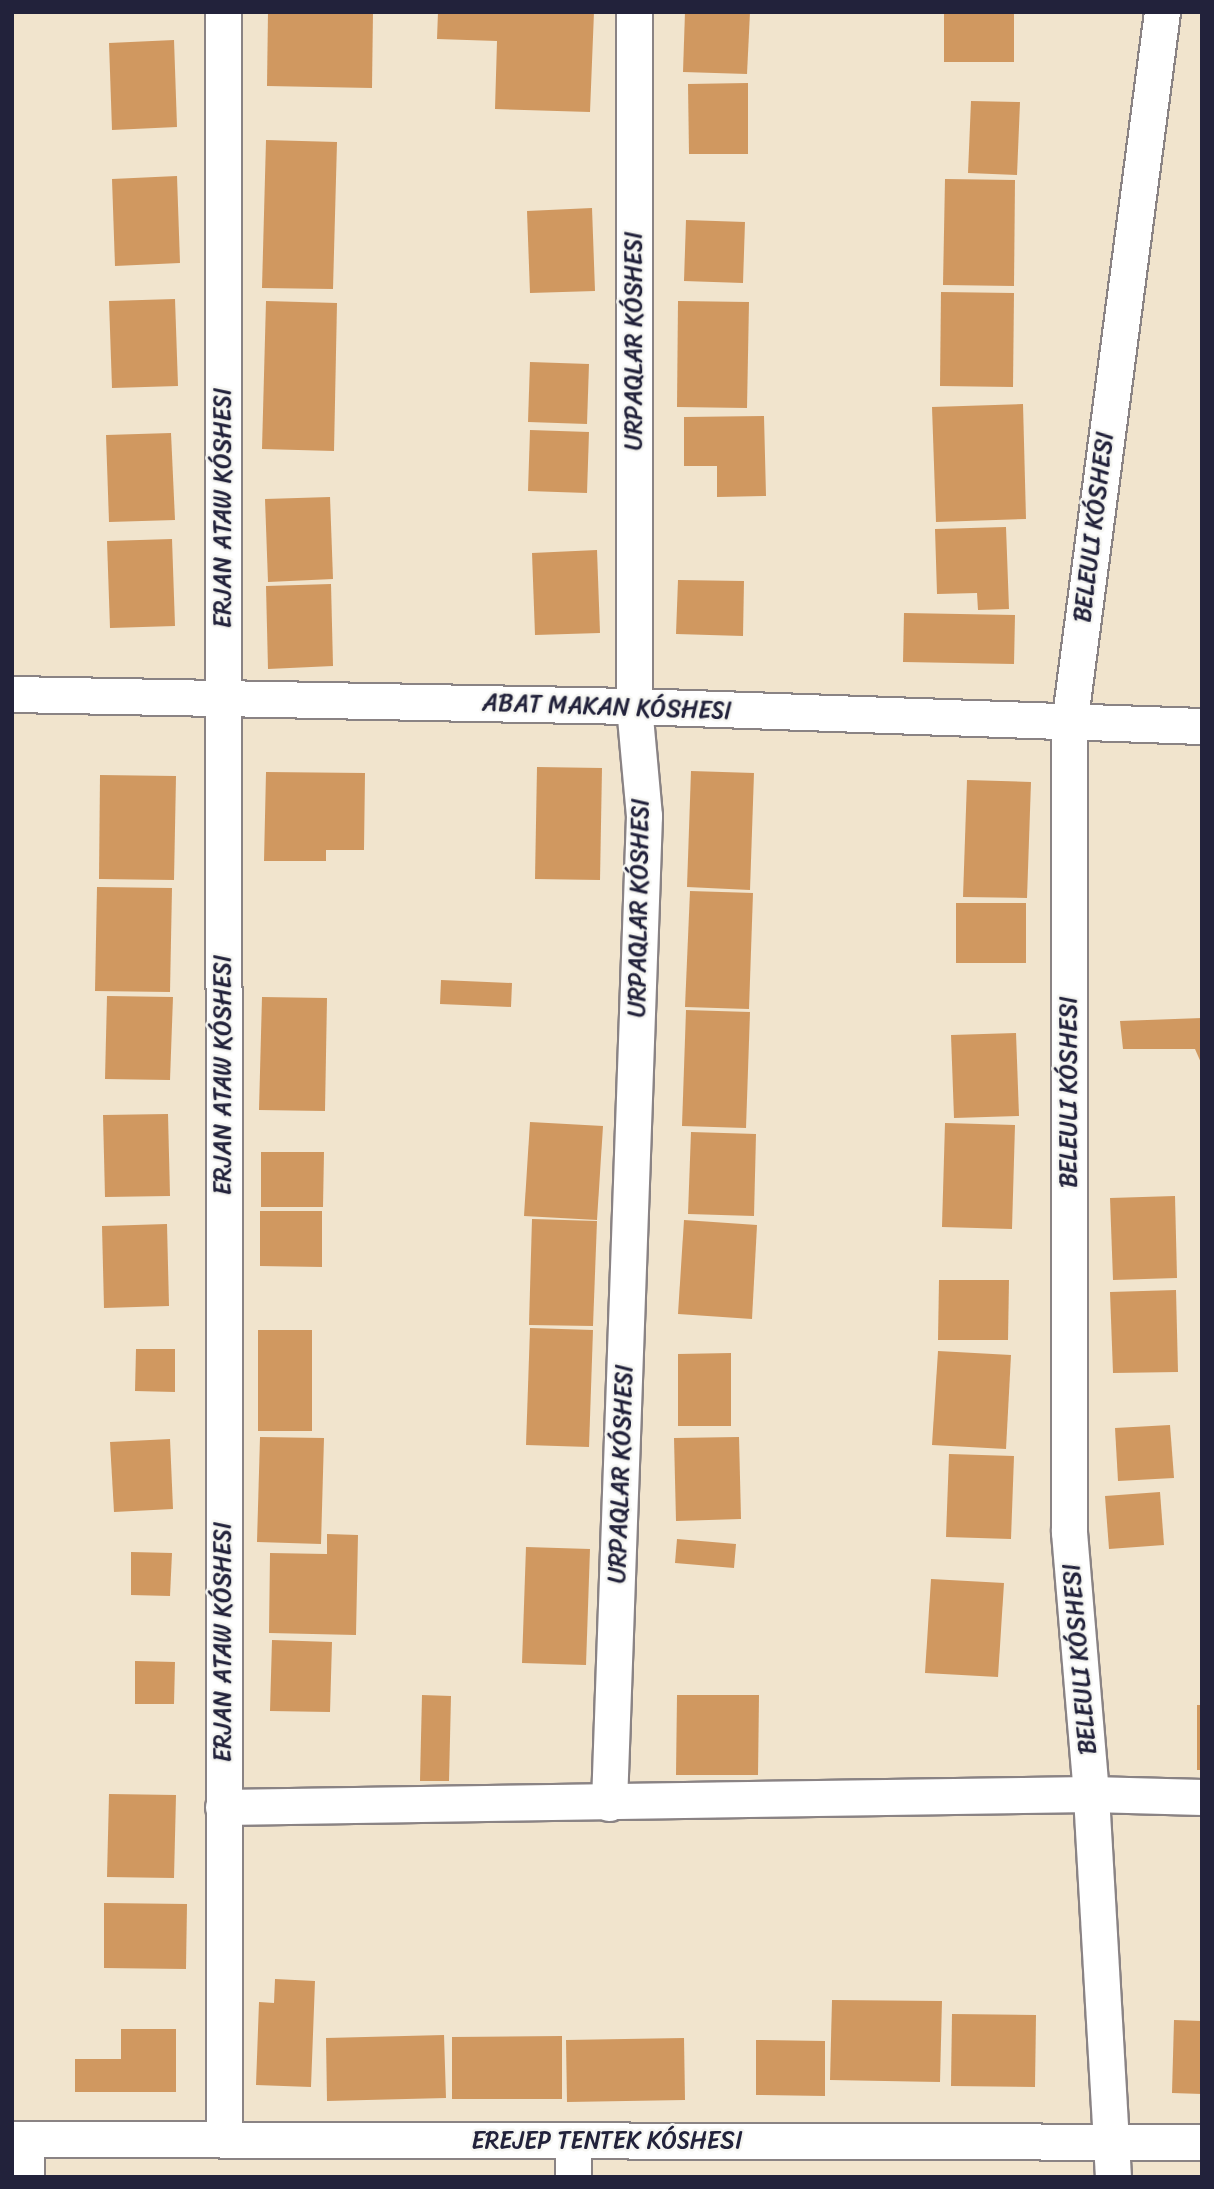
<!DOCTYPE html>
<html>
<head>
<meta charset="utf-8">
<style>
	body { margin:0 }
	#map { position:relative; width:1214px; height:2189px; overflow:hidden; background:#f1e4cd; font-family:Sriracha,sans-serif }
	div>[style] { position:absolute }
	.building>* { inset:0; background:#d09860 }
	.roads { filter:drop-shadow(2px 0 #8a8384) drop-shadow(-2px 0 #8a8384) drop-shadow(0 2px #8a8384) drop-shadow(0 -2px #8a8384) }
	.minor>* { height:35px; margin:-17.5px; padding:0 17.5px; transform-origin:17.5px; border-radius:17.5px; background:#fff }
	span { translate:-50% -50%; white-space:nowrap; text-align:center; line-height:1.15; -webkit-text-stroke:5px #f6f6f2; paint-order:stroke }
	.street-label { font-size:24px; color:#22223b }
	.frame { position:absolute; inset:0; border:14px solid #22223b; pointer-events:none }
</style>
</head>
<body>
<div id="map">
	<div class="building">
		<div style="clip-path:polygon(268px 12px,373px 12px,372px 88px,267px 86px)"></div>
		<div style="clip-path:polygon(438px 12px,594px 12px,590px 112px,495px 109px,497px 41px,437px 39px)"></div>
		<div style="clip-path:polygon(685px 12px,750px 12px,747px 74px,683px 72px)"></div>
		<div style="clip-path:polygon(944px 12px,1014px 12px,1014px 62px,944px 62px)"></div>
		<div style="clip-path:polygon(174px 40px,177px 127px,112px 130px,109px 43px)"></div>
		<div style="clip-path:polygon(748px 83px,748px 154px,689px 154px,688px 84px)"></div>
		<div style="clip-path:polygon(971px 101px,1020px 102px,1017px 175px,968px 173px)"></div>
		<div style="clip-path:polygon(266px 140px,337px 142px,333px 289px,262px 288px)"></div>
		<div style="clip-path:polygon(177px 176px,180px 263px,115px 266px,112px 179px)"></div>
		<div style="clip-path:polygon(945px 179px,1015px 180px,1014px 286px,943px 285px)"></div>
		<div style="clip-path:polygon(592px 208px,595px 291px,530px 293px,527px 211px)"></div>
		<div style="clip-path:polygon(686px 220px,745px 222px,743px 283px,684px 281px)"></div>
		<div style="clip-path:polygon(941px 292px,1014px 293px,1013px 387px,940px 386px)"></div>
		<div style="clip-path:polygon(175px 299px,178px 386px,112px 388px,109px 301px)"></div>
		<div style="clip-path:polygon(266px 301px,337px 303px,334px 451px,262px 449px)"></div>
		<div style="clip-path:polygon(678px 301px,749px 302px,747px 408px,677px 407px)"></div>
		<div style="clip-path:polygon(530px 362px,589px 364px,587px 424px,528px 422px)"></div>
		<div style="clip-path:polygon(1023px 404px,1026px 519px,936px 522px,932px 407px)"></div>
		<div style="clip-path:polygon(764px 416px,766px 496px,717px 497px,717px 466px,684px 466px,684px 417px)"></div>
		<div style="clip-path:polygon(530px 430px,589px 432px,587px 493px,528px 491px)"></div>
		<div style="clip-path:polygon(171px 433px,175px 520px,109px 522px,106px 435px)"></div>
		<div style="clip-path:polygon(330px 497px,333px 579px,268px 582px,265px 499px)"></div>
		<div style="clip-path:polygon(1006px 527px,1009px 609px,978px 610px,977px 593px,937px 594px,935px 529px)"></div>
		<div style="clip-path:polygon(172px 539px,175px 626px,110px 628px,107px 541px)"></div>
		<div style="clip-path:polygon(597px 550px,600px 633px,535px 635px,532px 553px)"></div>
		<div style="clip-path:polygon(678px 580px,744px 581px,743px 636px,676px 634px)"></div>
		<div style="clip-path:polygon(331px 584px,333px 666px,268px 669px,266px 586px)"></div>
		<div style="clip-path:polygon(904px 613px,1015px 615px,1014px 664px,903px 662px)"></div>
		<div style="clip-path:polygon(537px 767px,602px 768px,600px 880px,535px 879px)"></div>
		<div style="clip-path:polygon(691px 771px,754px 773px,750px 890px,687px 887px)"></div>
		<div style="clip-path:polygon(266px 772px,365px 773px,364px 850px,326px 850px,326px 861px,264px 861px)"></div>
		<div style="clip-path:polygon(100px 775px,176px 776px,174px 880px,99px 879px)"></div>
		<div style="clip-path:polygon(967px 780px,1031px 782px,1027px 898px,963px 897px)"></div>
		<div style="clip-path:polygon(97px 887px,172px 888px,170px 992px,95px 991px)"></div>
		<div style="clip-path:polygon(690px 891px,753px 893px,749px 1009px,685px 1007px)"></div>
		<div style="clip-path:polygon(956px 903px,1026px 903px,1026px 963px,956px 963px)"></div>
		<div style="clip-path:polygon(441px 980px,512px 983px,511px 1007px,440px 1004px)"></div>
		<div style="clip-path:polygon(107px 996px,173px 997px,170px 1080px,105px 1079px)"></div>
		<div style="clip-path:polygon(262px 997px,327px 998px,325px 1111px,259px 1110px)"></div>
		<div style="clip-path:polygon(686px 1010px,750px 1012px,746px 1128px,682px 1126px)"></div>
		<div style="clip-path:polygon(1202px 1018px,1202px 1065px,1195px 1049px,1123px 1049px,1120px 1021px)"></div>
		<div style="clip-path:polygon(1016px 1033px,1019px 1116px,954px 1118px,951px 1035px)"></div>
		<div style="clip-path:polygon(168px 1114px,170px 1196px,105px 1197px,103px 1115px)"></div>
		<div style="clip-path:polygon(530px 1122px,603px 1126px,597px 1220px,524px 1216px)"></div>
		<div style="clip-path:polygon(945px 1123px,1015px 1125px,1012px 1229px,942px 1227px)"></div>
		<div style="clip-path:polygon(691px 1132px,756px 1134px,754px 1216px,688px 1214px)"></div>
		<div style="clip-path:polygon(261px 1152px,324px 1152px,323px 1207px,261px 1207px)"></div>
		<div style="clip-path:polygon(1175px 1196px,1177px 1278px,1113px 1280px,1110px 1198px)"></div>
		<div style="clip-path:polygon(260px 1211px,322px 1211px,322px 1267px,260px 1266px)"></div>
		<div style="clip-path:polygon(532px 1219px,597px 1221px,593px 1326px,529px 1325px)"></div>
		<div style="clip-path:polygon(684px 1220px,757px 1225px,752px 1319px,678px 1314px)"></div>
		<div style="clip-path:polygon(167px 1224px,169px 1306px,104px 1308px,102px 1226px)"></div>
		<div style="clip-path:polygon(939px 1280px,1009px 1280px,1008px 1340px,938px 1340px)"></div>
		<div style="clip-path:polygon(1176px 1290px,1178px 1372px,1113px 1373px,1110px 1292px)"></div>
		<div style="clip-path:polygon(530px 1328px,593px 1330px,589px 1447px,526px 1445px)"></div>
		<div style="clip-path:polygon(258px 1330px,312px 1330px,312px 1431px,258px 1431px)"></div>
		<div style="clip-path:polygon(136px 1349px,175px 1349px,175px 1392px,135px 1391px)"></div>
		<div style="clip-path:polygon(938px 1351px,1011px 1355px,1006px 1449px,932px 1445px)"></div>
		<div style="clip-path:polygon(731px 1353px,731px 1426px,678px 1426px,678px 1354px)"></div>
		<div style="clip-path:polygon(1170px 1425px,1174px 1478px,1118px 1481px,1115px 1428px)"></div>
		<div style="clip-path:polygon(260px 1437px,324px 1438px,321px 1544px,257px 1542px)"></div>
		<div style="clip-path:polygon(739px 1437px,741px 1519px,676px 1521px,674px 1438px)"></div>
		<div style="clip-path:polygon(170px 1439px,173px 1509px,114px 1512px,110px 1442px)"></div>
		<div style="clip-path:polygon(949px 1454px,1014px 1456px,1011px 1539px,946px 1537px)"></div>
		<div style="clip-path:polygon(1160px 1492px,1164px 1545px,1109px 1549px,1105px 1496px)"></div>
		<div style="clip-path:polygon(327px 1534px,358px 1535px,356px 1635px,269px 1633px,270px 1553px,327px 1554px)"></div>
		<div style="clip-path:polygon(677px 1539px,736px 1544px,734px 1568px,675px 1563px)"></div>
		<div style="clip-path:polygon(526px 1547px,590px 1549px,586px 1665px,522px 1663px)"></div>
		<div style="clip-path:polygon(131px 1552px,172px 1553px,170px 1596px,131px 1595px)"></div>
		<div style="clip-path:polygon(931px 1579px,1004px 1583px,998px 1677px,925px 1673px)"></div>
		<div style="clip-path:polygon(272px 1640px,332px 1642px,330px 1712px,270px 1711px)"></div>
		<div style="clip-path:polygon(135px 1661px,175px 1662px,174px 1704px,135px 1704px)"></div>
		<div style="clip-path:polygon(422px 1695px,451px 1696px,449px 1781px,420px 1781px)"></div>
		<div style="clip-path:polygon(677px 1695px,759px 1695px,758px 1775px,676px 1775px)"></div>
		<div style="clip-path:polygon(1197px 1705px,1202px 1705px,1202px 1770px,1197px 1770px)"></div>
		<div style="clip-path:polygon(109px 1794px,176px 1795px,174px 1878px,107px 1877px)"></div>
		<div style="clip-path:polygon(104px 1903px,187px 1904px,186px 1969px,104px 1968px)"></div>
		<div style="clip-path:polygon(275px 1979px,315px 1981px,311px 2087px,256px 2085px,259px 2002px,274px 2003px)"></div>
		<div style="clip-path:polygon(832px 2000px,942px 2001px,940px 2082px,830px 2080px)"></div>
		<div style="clip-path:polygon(952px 2014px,1036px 2015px,1035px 2087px,951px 2086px)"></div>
		<div style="clip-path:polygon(1174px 2020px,1202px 2021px,1202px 2094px,1172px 2093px)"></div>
		<div style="clip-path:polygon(121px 2029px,176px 2029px,176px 2092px,75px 2092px,75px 2059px,121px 2059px)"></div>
		<div style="clip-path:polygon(444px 2035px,446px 2098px,327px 2101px,326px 2038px)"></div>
		<div style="clip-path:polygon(562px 2036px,562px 2099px,452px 2099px,452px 2037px)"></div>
		<div style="clip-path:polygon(684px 2038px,685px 2100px,567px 2102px,566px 2040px)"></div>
		<div style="clip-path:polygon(756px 2040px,825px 2041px,825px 2096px,756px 2095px)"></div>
	</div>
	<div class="roads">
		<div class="minor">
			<div style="left:223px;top:12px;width:2125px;rotate:89.97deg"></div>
			<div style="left:12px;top:694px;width:622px;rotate:1.11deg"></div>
			<div style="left:634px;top:706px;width:568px;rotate:2.02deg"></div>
			<div style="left:609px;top:1803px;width:988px;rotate:-87.97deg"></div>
			<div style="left:644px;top:816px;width:110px;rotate:-95.2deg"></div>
			<div style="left:634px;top:706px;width:694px;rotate:-90deg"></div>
			<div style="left:223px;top:1807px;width:868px;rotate:-0.86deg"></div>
			<div style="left:1091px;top:1794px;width:111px;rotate:1.5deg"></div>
			<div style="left:12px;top:2139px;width:1190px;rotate:0.14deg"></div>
			<div style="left:26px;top:2139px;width:38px;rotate:90deg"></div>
			<div style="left:573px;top:2177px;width:35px;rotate:-90deg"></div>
			<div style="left:1113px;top:2177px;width:384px;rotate:-93.3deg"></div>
			<div style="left:1091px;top:1794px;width:263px;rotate:-94.8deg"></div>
			<div style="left:1069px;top:1532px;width:807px;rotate:-90deg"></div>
			<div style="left:1069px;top:725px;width:719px;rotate:-82.57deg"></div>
		</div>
	</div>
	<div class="street-label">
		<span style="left:634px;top:341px;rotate:-90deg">URPAQLAR KÓSHESI</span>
		<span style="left:223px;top:508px;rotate:-90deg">ERJAN ATAW KÓSHESI</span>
		<span style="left:1094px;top:527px;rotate:-83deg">BELEULI KÓSHESI</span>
		<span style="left:607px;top:707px;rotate:2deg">ABAT MAKAN KÓSHESI</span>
		<span style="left:639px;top:908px;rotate:-89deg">URPAQLAR KÓSHESI</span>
		<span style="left:223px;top:1075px;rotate:-90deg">ERJAN ATAW KÓSHESI</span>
		<span style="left:1069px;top:1092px;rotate:-90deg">BELEULI KÓSHESI</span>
		<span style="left:621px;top:1474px;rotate:-88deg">URPAQLAR KÓSHESI</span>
		<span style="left:223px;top:1642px;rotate:-90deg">ERJAN ATAW KÓSHESI</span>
		<span style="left:1080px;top:1659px;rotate:-95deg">BELEULI KÓSHESI</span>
		<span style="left:607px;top:2141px">EREJEP TENTEK KÓSHESI</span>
	</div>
	<div class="frame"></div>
</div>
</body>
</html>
